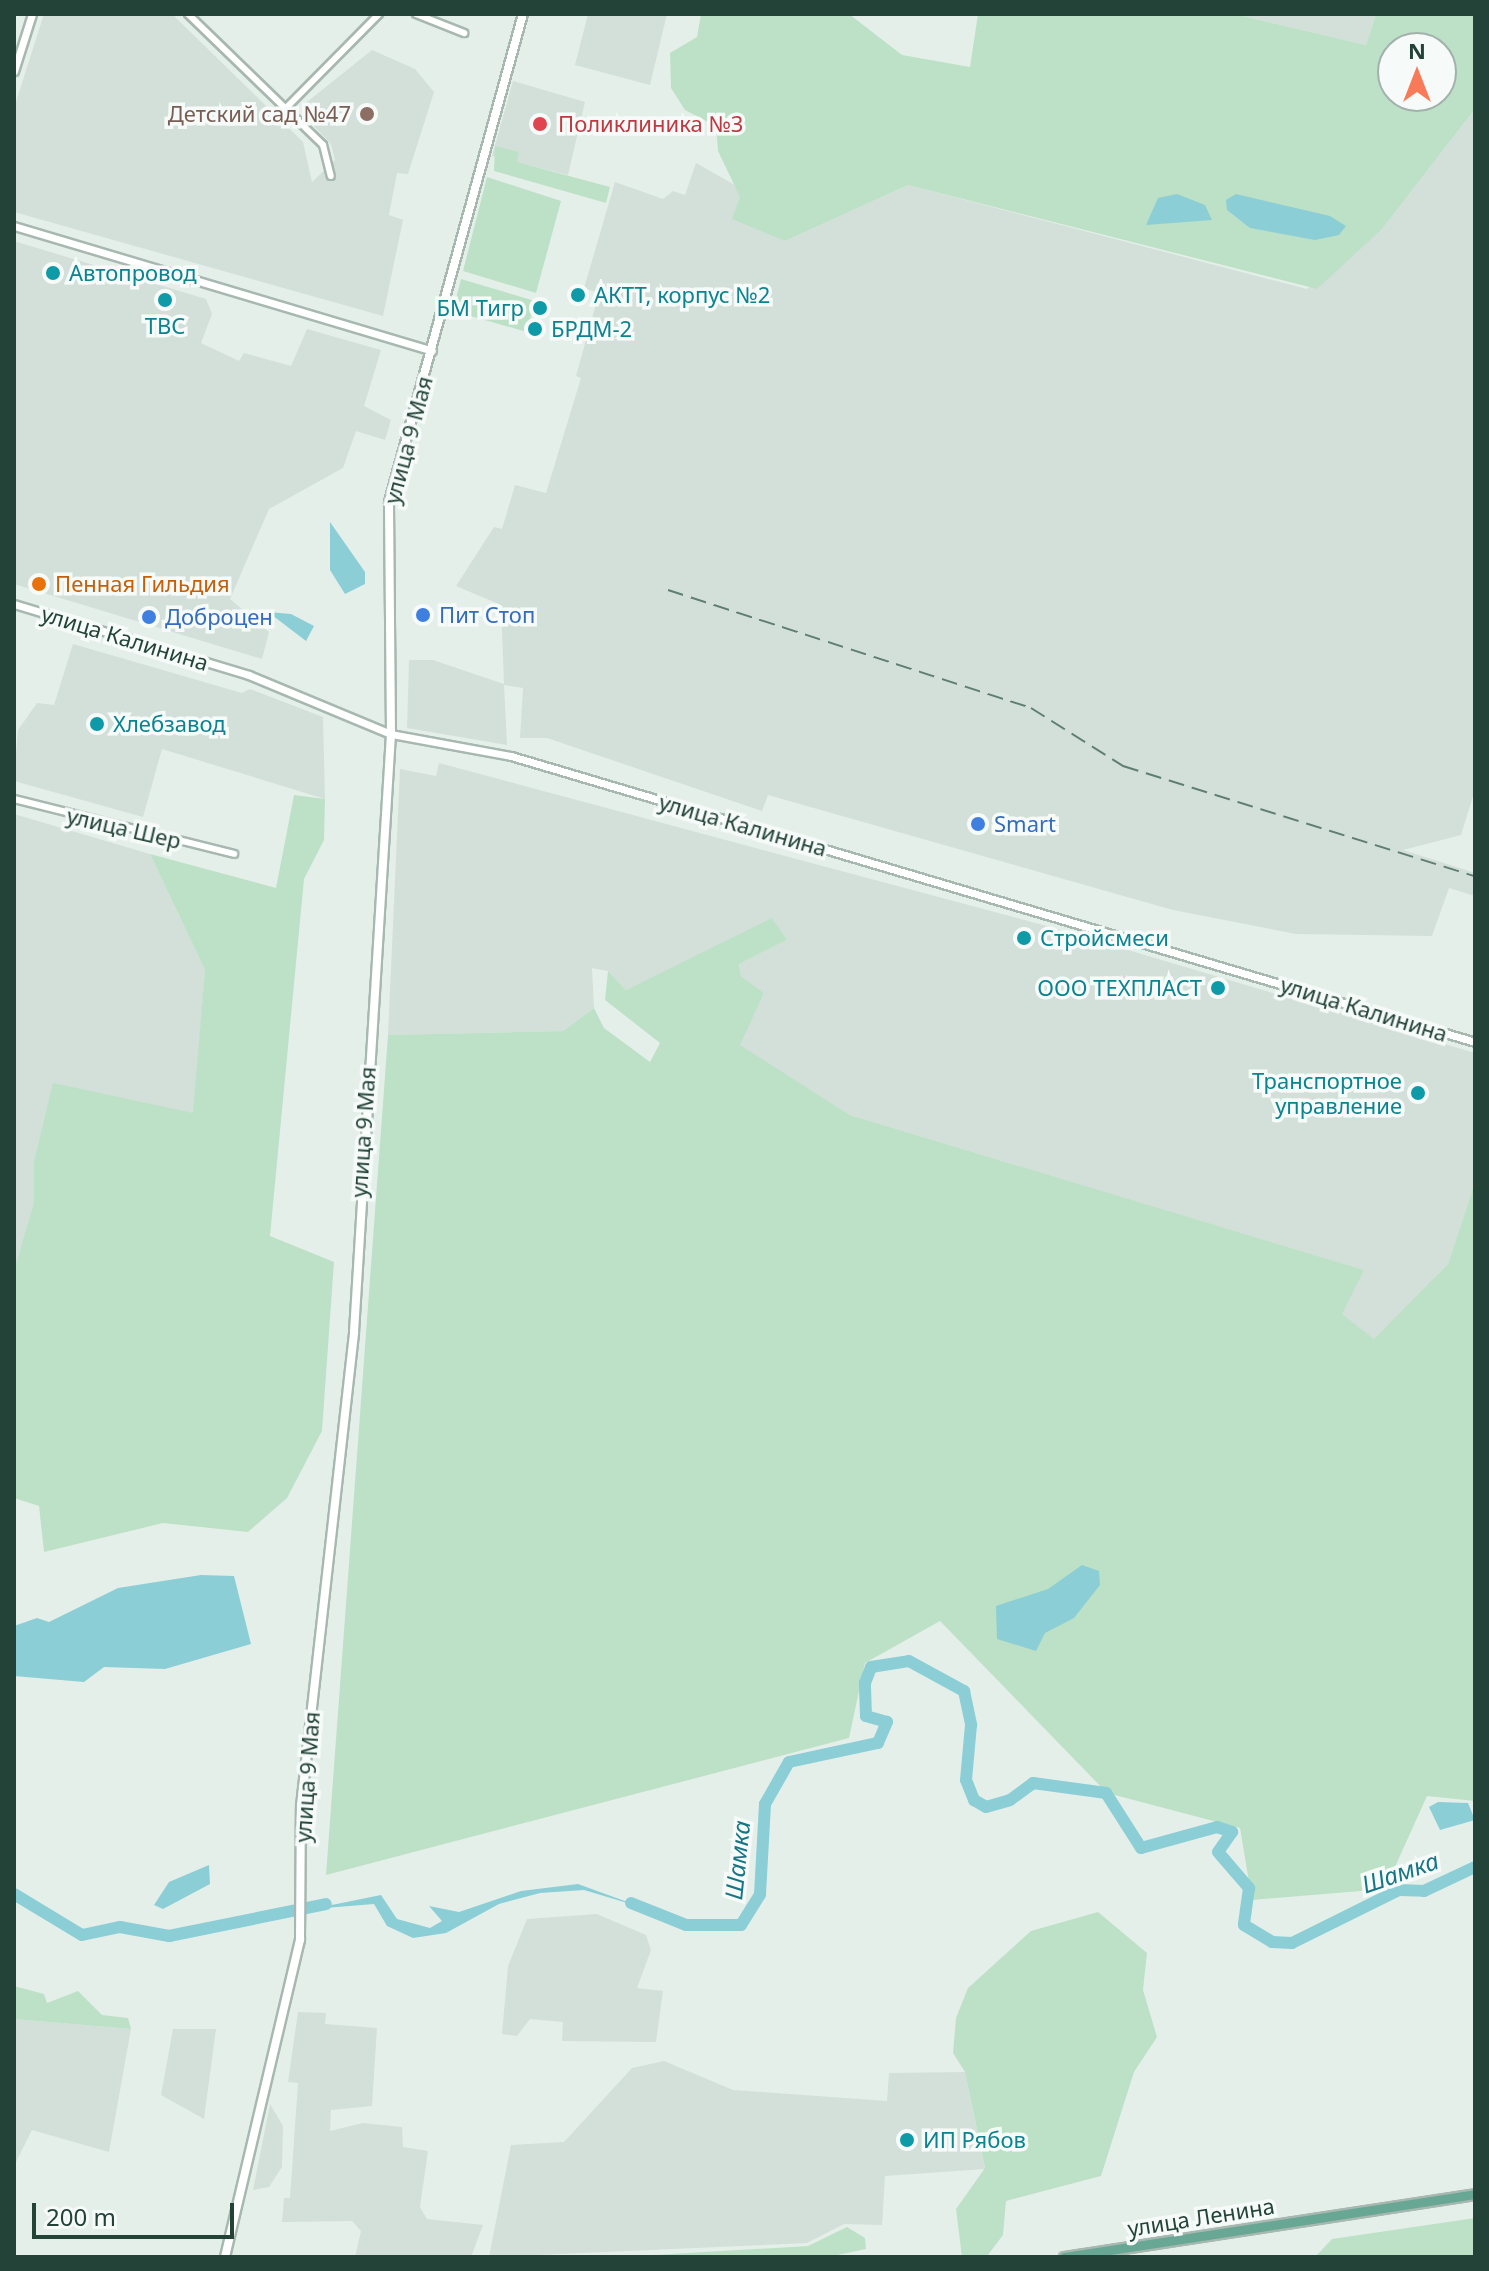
<!DOCTYPE html>
<html>
<head>
<meta charset="utf-8">
<style>
	body { margin:0 }
	#map { position:relative; width:1489px; height:2271px; overflow:hidden; background:#e5efea; font-family:"Noto Sans",sans-serif }
	div>[style] { position:absolute }
	.built>* { inset:0; background:#d3dfd9 }
	.green>* { inset:0; background:#bde1c6 }
	.water>* { inset:0; background:#8bced6 }
	.river>* { height:12px; margin:-6px; padding:0 6px; transform-origin:6px; border-radius:6px; background:#8bced6 }
	.roads { filter:drop-shadow(2px 0 #a7b8b1) drop-shadow(-2px 0 #a7b8b1) drop-shadow(0 2px #a7b8b1) drop-shadow(0 -2px #a7b8b1) }
	.minor>* { height:6px; margin:-3px; padding:0 3px; transform-origin:3px; border-radius:3px; background:#fff }
	.tertiary>* { height:7px; margin:-3.5px; padding:0 3.5px; transform-origin:3.5px; border-radius:3.5px; background:#fff }
	.secondary>* { height:8px; margin:-4px; padding:0 4px; transform-origin:4px; border-radius:4px; background:#fff }
	.primary>* { height:9px; margin:-4.5px; padding:0 4.5px; transform-origin:4.5px; border-radius:4.5px; background:#68a794 }
	.rail>* { height:2px; margin-top:-1px; transform-origin:0; background:repeating-linear-gradient(90deg,#5e7e74 0 16px,transparent 0 24px) }
	.dots>* { width:22px; height:22px; translate:-50% -50%; box-sizing:border-box; border:4px solid #f6fbf9; border-radius:50% }
	span { translate:-50% -50%; white-space:nowrap; text-align:center; line-height:1.15; -webkit-text-stroke:7px #f6fbf9; paint-order:stroke }
	.education-label { font-size:22px; color:#785e54 }
	.right { translate:-100% -50%; text-align:right }
	.health-label { font-size:22px; color:#be3a42 }
	.left { translate:0 -50%; text-align:left }
	.culture-label { font-size:22px; color:#0d838f }
	.street-label { font-size:22px; color:#234339 }
	.food-label { font-size:22px; color:#c56008 }
	.shop-label { font-size:22px; color:#366cbe }
	.water-label { font-size:24px; color:#187583; font-style:italic }
	.frame { position:absolute; inset:0; border:16px solid #234339; pointer-events:none }
	.north { position:absolute; left:1377px; top:32px; width:80px; height:80px; box-sizing:border-box; background:#f6fbf9; border:2px solid #a2b1ac; border-radius:50%; rotate:0deg; font-size:22px; font-weight:700; line-height:32px; text-align:center; color:#234339 }
	.north::after { content:''; display:block; margin:auto; width:28px; height:36px; background:#f97a59; clip-path:polygon(50% 0,100% 100%,50% 72%,0 100%) }
	.scale { position:absolute; left:32px; top:2203px; width:202px; height:36px; box-sizing:border-box; border:4px solid #234339; border-top:0; padding-left:10px; font-size:24px; line-height:28px; white-space:nowrap; color:#234339; -webkit-text-stroke:6px #f6fbf9; paint-order:stroke }
</style>
</head>
<body>
<div id="map">
	<div class="built">
		<div style="clip-path:polygon(44px 14px,172px 14px,303px 142px,312px 182px,335px 160px,331px 144px,307px 119px,307px 102px,372px 50px,415px 69px,434px 92px,408px 174px,397px 173px,389px 215px,403px 220px,383px 316px,14px 212px,14px 108px)"></div>
		<div style="clip-path:polygon(588px 14px,667px 14px,650px 85px,575px 65px)"></div>
		<div style="clip-path:polygon(1234px 14px,1376px 14px,1366px 45px)"></div>
		<div style="clip-path:polygon(513px 81px,585px 102px,568px 175px,492px 156px)"></div>
		<div style="clip-path:polygon(1475px 109px,1475px 790px,1461px 835px,1403px 850px,1475px 873px,1475px 896px,1449px 888px,1432px 936px,1296px 934px,1173px 910px,768px 795px,762px 811px,547px 738px,520px 738px,523px 688px,504px 685px,507px 745px,407px 728px,409px 660px,433px 660px,504px 684px,501px 605px,456px 586px,494px 527px,502px 529px,515px 485px,546px 493px,581px 378px,576px 376px,599px 293px,584px 288px,615px 182px,663px 199px,673px 191px,685px 195px,696px 163px,733px 184px,785px 241px,908px 185px,1307px 289px,1382px 229px)"></div>
		<div style="clip-path:polygon(14px 241px,206px 299px,212px 314px,201px 343px,239px 361px,244px 353px,291px 366px,307px 329px,381px 350px,364px 406px,391px 420px,385px 440px,356px 431px,343px 468px,269px 509px,230px 599px,269px 632px,262px 659px,14px 584px)"></div>
		<div style="clip-path:polygon(73px 644px,242px 693px,250px 689px,323px 717px,325px 799px,162px 749px,143px 817px,14px 781px,18px 730px,37px 703px,54px 705px)"></div>
		<div style="clip-path:polygon(439px 763px,1054px 928px,1475px 1053px,1475px 1182px,1448px 1264px,1375px 1340px,1341px 1314px,1363px 1270px,850px 1115px,739px 1045px,764px 993px,741px 976px,739px 964px,787px 940px,772px 919px,626px 990px,608px 971px,592px 968px,594px 1008px,563px 1031px,388px 1035px,400px 769px,436px 776px)"></div>
		<div style="clip-path:polygon(14px 814px,150px 854px,205px 970px,194px 1114px,34px 1162px,34px 1202px,14px 1270px)"></div>
		<div style="clip-path:polygon(597px 1914px,646px 1935px,651px 1950px,637px 1988px,663px 1991px,656px 2042px,562px 2041px,563px 2022px,530px 2019px,517px 2036px,502px 2034px,508px 1966px,527px 1919px)"></div>
		<div style="clip-path:polygon(298px 2012px,326px 2013px,325px 2024px,377px 2028px,372px 2106px,331px 2110px,330px 2131px,363px 2123px,402px 2127px,403px 2147px,428px 2151px,420px 2207px,427px 2219px,483px 2225px,471px 2257px,355px 2257px,361px 2231px,352px 2221px,282px 2222px,284px 2198px,290px 2198px,298px 2083px,288px 2082px)"></div>
		<div style="clip-path:polygon(14px 2019px,131px 2029px,109px 2152px,32px 2130px,14px 2166px)"></div>
		<div style="clip-path:polygon(173px 2029px,216px 2029px,204px 2119px,161px 2095px)"></div>
		<div style="clip-path:polygon(664px 2061px,733px 2090px,887px 2101px,889px 2073px,965px 2072px,985px 2169px,885px 2176px,882px 2225px,844px 2224px,807px 2243px,489px 2257px,511px 2145px,564px 2142px,632px 2068px)"></div>
		<div style="clip-path:polygon(270px 2104px,283px 2126px,282px 2167px,269px 2187px,253px 2190px)"></div>
	</div>
	<div class="green">
		<div style="clip-path:polygon(evenodd,701px 14px,849px 14px,902px 55px,970px 67px,978px 14px,1234px 14px,1366px 45px,1376px 14px,1475px 14px,1475px 109px,1382px 229px,1317px 289px,908px 185px,785px 241px,732px 219px,740px 197px,718px 151px,716px 126px,685px 110px,671px 88px,670px 53px,697px 37px,701px 14px,1393px 48px,1441px 48px,1441px 96px,1393px 96px,1393px 48px)"></div>
		<div style="clip-path:polygon(495px 146px,519px 152px,517px 162px,610px 187px,606px 203px,494px 171px)"></div>
		<div style="clip-path:polygon(487px 177px,561px 201px,536px 293px,463px 271px)"></div>
		<div style="clip-path:polygon(461px 279px,535px 301px,527px 332px,453px 311px)"></div>
		<div style="clip-path:polygon(294px 795px,325px 799px,324px 840px,304px 879px,270px 1236px,334px 1262px,322px 1431px,287px 1498px,248px 1532px,163px 1523px,44px 1552px,39px 1506px,14px 1498px,14px 1270px,34px 1202px,34px 1162px,53px 1083px,193px 1113px,205px 970px,150px 854px,276px 888px)"></div>
		<div style="clip-path:polygon(772px 918px,787px 940px,739px 964px,741px 976px,764px 993px,740px 1045px,850px 1115px,1364px 1270px,1342px 1314px,1374px 1339px,1448px 1264px,1475px 1182px,1475px 1801px,1427px 1796px,1385px 1889px,1252px 1900px,1240px 1828px,1107px 1793px,940px 1621px,865px 1663px,849px 1738px,326px 1875px,388px 1035px,563px 1031px,594px 1008px,604px 1028px,650px 1062px,660px 1043px,605px 1000px,608px 971px,626px 990px)"></div>
		<div style="clip-path:polygon(1098px 1912px,1147px 1953px,1143px 1990px,1157px 2037px,1134px 2072px,1101px 2176px,1006px 2201px,1003px 2235px,988px 2255px,962px 2257px,956px 2209px,985px 2168px,965px 2072px,953px 2053px,956px 2018px,968px 1988px,1031px 1931px)"></div>
		<div style="clip-path:polygon(14px 1986px,44px 1994px,47px 2003px,78px 1991px,102px 2015px,128px 2018px,131px 2029px,14px 2019px)"></div>
		<div style="clip-path:polygon(1475px 2218px,1475px 2257px,1315px 2257px,1332px 2239px)"></div>
		<div style="clip-path:polygon(847px 2227px,865px 2238px,866px 2249px,828px 2257px,620px 2257px,808px 2246px)"></div>
	</div>
	<div class="water">
		<div style="clip-path:polygon(1177px 194px,1205px 205px,1212px 220px,1146px 225px,1158px 198px)"></div>
		<div style="clip-path:polygon(1236px 194px,1330px 216px,1346px 226px,1339px 235px,1315px 240px,1250px 228px,1227px 210px,1226px 200px)"></div>
		<div style="clip-path:polygon(330px 522px,365px 572px,365px 584px,345px 594px,330px 570px)"></div>
		<div style="clip-path:polygon(268px 612px,291px 614px,314px 626px,306px 641px)"></div>
		<div style="clip-path:polygon(1082px 1565px,1099px 1571px,1100px 1585px,1074px 1618px,1045px 1633px,1036px 1651px,997px 1639px,996px 1606px,1048px 1589px)"></div>
		<div style="clip-path:polygon(201px 1575px,234px 1576px,251px 1644px,165px 1669px,104px 1667px,84px 1682px,14px 1676px,14px 1626px,37px 1618px,49px 1622px,118px 1588px)"></div>
		<div style="clip-path:polygon(1438px 1802px,1468px 1803px,1475px 1820px,1440px 1830px,1429px 1807px)"></div>
		<div style="clip-path:polygon(209px 1865px,210px 1884px,163px 1909px,154px 1905px,169px 1882px)"></div>
		<div style="clip-path:polygon(578px 1884px,644px 1908px,584px 1890px,540px 1893px,499px 1904px,446px 1933px,413px 1938px,387px 1926px,374px 1904px,312px 1909px,381px 1895px,397px 1919px,430px 1928px,442px 1921px,429px 1906px,459px 1912px,521px 1891px)"></div>
	</div>
	<div class="river">
		<div style="left:14px;top:1894px;width:79px;rotate:31.1deg"></div>
		<div style="left:82px;top:1935px;width:39px;rotate:-12deg"></div>
		<div style="left:120px;top:1927px;width:50px;rotate:10.4deg"></div>
		<div style="left:169px;top:1936px;width:160px;rotate:-11.5deg"></div>
		<div style="left:631px;top:1903px;width:59px;rotate:21.8deg"></div>
		<div style="left:686px;top:1925px;width:55px"></div>
		<div style="left:741px;top:1925px;width:36px;rotate:-58deg"></div>
		<div style="left:760px;top:1894px;width:90px;rotate:-86.8deg"></div>
		<div style="left:765px;top:1804px;width:48px;rotate:-60.3deg"></div>
		<div style="left:789px;top:1762px;width:91px;rotate:-12.1deg"></div>
		<div style="left:878px;top:1743px;width:23px;rotate:-67deg"></div>
		<div style="left:887px;top:1722px;width:22px;rotate:-164deg"></div>
		<div style="left:866px;top:1716px;width:33px;rotate:-92deg"></div>
		<div style="left:865px;top:1683px;width:17px;rotate:-69deg"></div>
		<div style="left:871px;top:1667px;width:38px;rotate:-9deg"></div>
		<div style="left:909px;top:1661px;width:63px;rotate:28.6deg"></div>
		<div style="left:964px;top:1691px;width:35px;rotate:78deg"></div>
		<div style="left:971px;top:1725px;width:55px;rotate:95.2deg"></div>
		<div style="left:966px;top:1780px;width:22px;rotate:68deg"></div>
		<div style="left:974px;top:1800px;width:14px;rotate:30deg"></div>
		<div style="left:986px;top:1807px;width:25px;rotate:-16deg"></div>
		<div style="left:1010px;top:1800px;width:29px;rotate:-36deg"></div>
		<div style="left:1033px;top:1783px;width:74px;rotate:7.8deg"></div>
		<div style="left:1106px;top:1793px;width:65px;rotate:57.5deg"></div>
		<div style="left:1141px;top:1848px;width:79px;rotate:-15.4deg"></div>
		<div style="left:1217px;top:1827px;width:16px;rotate:18deg"></div>
		<div style="left:1232px;top:1832px;width:24px;rotate:125deg"></div>
		<div style="left:1218px;top:1852px;width:48px;rotate:49.3deg"></div>
		<div style="left:1249px;top:1888px;width:37px;rotate:98deg"></div>
		<div style="left:1244px;top:1925px;width:33px;rotate:31deg"></div>
		<div style="left:1272px;top:1942px;width:20px;rotate:3deg"></div>
		<div style="left:1292px;top:1943px;width:119px;rotate:-26.4deg"></div>
		<div style="left:1399px;top:1890px;width:25px;rotate:2deg"></div>
		<div style="left:1424px;top:1891px;width:56px;rotate:-25.2deg"></div>
	</div>
	<div class="roads">
		<div class="minor">
			<div style="left:188px;top:14px;width:188px;rotate:44.1deg"></div>
			<div style="left:323px;top:145px;width:32px;rotate:76deg"></div>
			<div style="left:416px;top:14px;width:52px;rotate:21.6deg"></div>
			<div style="left:287px;top:107px;width:131px;rotate:-45.3deg"></div>
			<div style="left:14px;top:799px;width:227px;rotate:14deg"></div>
		</div>
		<div class="tertiary">
			<div style="left:14px;top:71px;width:60px;rotate:-72.5deg"></div>
			<div style="left:14px;top:226px;width:436px;rotate:16.6deg"></div>
			<div style="left:14px;top:604px;width:245px;rotate:16.8deg"></div>
			<div style="left:249px;top:675px;width:154px;rotate:22.6deg"></div>
			<div style="left:391px;top:734px;width:122px;rotate:10.4deg"></div>
			<div style="left:511px;top:756px;width:1006px;rotate:16.52deg"></div>
		</div>
		<div class="secondary">
			<div style="left:225px;top:2257px;width:326px;rotate:-76.7deg"></div>
			<div style="left:300px;top:1940px;width:134px;rotate:-89.6deg"></div>
			<div style="left:301px;top:1806px;width:477px;rotate:-83.6deg"></div>
			<div style="left:354px;top:1332px;width:599px;rotate:-86.46deg"></div>
			<div style="left:391px;top:734px;width:232px;rotate:-90.5deg"></div>
			<div style="left:389px;top:502px;width:506px;rotate:-74.65deg"></div>
		</div>
		<div class="primary">
			<div style="left:1064px;top:2257px;width:416px;rotate:-8.7deg"></div>
		</div>
	</div>
	<div class="rail">
		<div style="left:668px;top:590px;width:382px;rotate:18deg"></div>
		<div style="left:1031px;top:708px;width:109px;rotate:32.2deg"></div>
		<div style="left:1123px;top:766px;width:369px;rotate:17.4deg"></div>
	</div>
	<div class="dots">
		<div style="left:367px;top:114px;background:#8d6e63"></div>
		<div style="left:540px;top:124px;background:#e0444e"></div>
		<div style="left:53px;top:273px;background:#0f9aa8"></div>
		<div style="left:578px;top:295px;background:#0f9aa8"></div>
		<div style="left:165px;top:300px;background:#0f9aa8"></div>
		<div style="left:540px;top:308px;background:#0f9aa8"></div>
		<div style="left:535px;top:329px;background:#0f9aa8"></div>
		<div style="left:39px;top:584px;background:#e8710a"></div>
		<div style="left:423px;top:615px;background:#3f7fe0"></div>
		<div style="left:149px;top:617px;background:#3f7fe0"></div>
		<div style="left:97px;top:724px;background:#0f9aa8"></div>
		<div style="left:978px;top:824px;background:#3f7fe0"></div>
		<div style="left:1024px;top:938px;background:#0f9aa8"></div>
		<div style="left:1218px;top:988px;background:#0f9aa8"></div>
		<div style="left:1418px;top:1093px;background:#0f9aa8"></div>
		<div style="left:907px;top:2140px;background:#0f9aa8"></div>
	</div>
	<div class="education-label">
		<span class="right" style="left:351px;top:114px">Детский сад №47</span>
	</div>
	<div class="health-label">
		<span class="left" style="left:558px;top:124px">Поликлиника №3</span>
	</div>
	<div class="culture-label">
		<span class="left" style="left:69px;top:273px">Автопровод</span>
		<span class="left" style="left:594px;top:295px">АКТТ, корпус №2</span>
		<span class="right" style="left:524px;top:308px">БМ Тигр</span>
		<span style="left:165px;top:326px">ТВС</span>
		<span class="left" style="left:551px;top:329px">БРДМ-2</span>
		<span class="left" style="left:113px;top:724px">Хлебзавод</span>
		<span class="left" style="left:1040px;top:938px">Стройсмеси</span>
		<span class="right" style="left:1202px;top:988px">ООО ТЕХПЛАСТ</span>
		<span class="right" style="left:1402px;top:1093px">Транспортное<br>управление</span>
		<span class="left" style="left:923px;top:2140px">ИП Рябов</span>
	</div>
	<div class="street-label">
		<span style="left:408px;top:440px;rotate:-75deg">улица 9 Мая</span>
		<span style="left:125px;top:638px;rotate:17deg">улица Калинина</span>
		<span style="left:743px;top:825px;rotate:16deg">улица Калинина</span>
		<span style="left:124px;top:828px;rotate:13deg">улица Шер</span>
		<span style="left:1364px;top:1009px;rotate:17deg">улица Калинина</span>
		<span style="left:363px;top:1132px;rotate:-86deg">улица 9 Мая</span>
		<span style="left:307px;top:1777px;rotate:-86deg">улица 9 Мая</span>
		<span style="left:1201px;top:2217px;rotate:-9deg">улица Ленина</span>
	</div>
	<div class="food-label">
		<span class="left" style="left:55px;top:584px">Пенная Гильдия</span>
	</div>
	<div class="shop-label">
		<span class="left" style="left:439px;top:615px">Пит Стоп</span>
		<span class="left" style="left:165px;top:617px">Доброцен</span>
		<span class="left" style="left:994px;top:824px">Smart</span>
	</div>
	<div class="water-label">
		<span style="left:737px;top:1860px;rotate:-84deg">Шамка</span>
		<span style="left:1400px;top:1872px;rotate:-19deg">Шамка</span>
	</div>
	<div class="frame"></div>
	<div class="north">N</div>
	<div class="scale">200 m</div>
</div>
</body>
</html>
